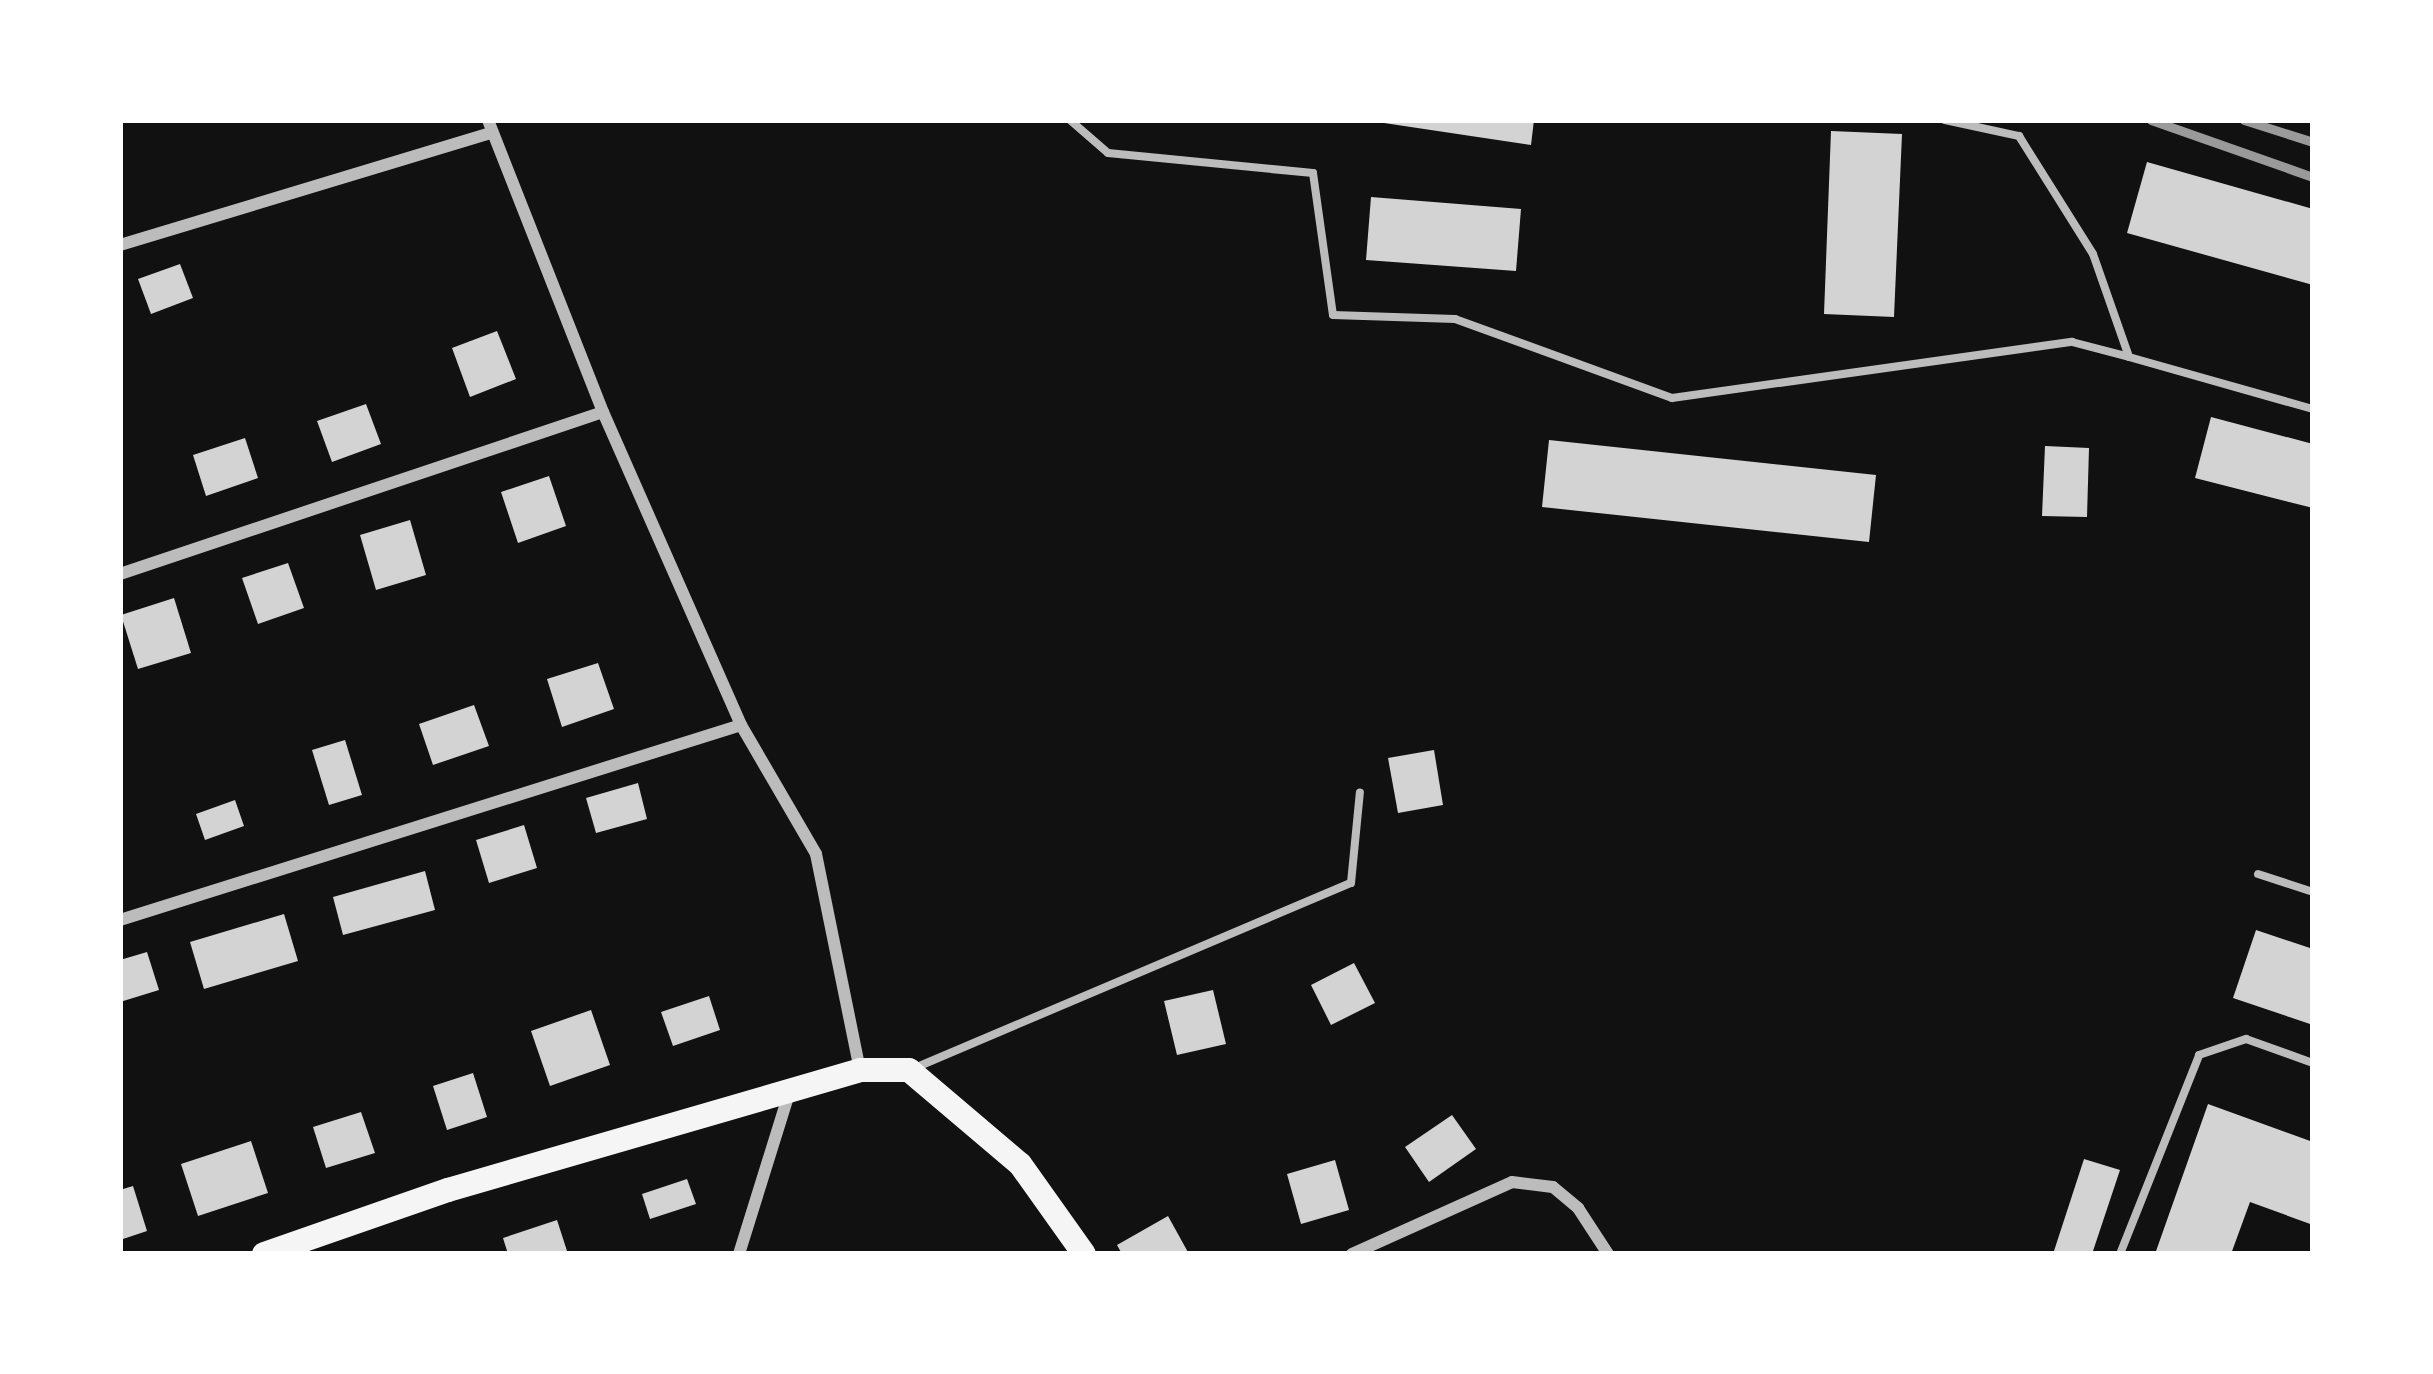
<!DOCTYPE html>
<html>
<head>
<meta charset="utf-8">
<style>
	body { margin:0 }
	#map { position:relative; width:2433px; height:1374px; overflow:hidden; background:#111; font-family:"Libre Baskerville",serif }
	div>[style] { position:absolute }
	.building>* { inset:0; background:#d3d3d3 }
	.service>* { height:8px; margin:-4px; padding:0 4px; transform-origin:4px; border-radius:4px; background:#bcbcbc }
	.minor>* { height:12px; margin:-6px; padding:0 6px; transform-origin:6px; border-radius:6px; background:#bcbcbc }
	.primary>* { height:24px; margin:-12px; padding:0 12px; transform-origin:12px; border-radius:12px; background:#f5f5f5 }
	.rail>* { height:9px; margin:-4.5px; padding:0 4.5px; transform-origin:4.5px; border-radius:4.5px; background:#9a9a9a }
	span { translate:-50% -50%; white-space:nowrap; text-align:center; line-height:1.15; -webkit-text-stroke:9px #fff; paint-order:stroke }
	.frame { position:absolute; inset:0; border:123px solid #fff; pointer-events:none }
</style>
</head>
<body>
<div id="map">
	<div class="building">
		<div style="clip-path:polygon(1364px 120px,1534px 120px,1531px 145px)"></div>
		<div style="clip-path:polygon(1831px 131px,1902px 134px,1894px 317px,1824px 314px)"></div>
		<div style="clip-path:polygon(2147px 162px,2313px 209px,2313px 285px,2127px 233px)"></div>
		<div style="clip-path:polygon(1371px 197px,1521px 209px,1516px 271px,1366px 260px)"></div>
		<div style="clip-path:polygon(180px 264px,193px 298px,151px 314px,138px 279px)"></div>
		<div style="clip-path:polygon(497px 331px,516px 379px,470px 397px,452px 348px)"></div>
		<div style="clip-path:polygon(366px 404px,381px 444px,332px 462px,317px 421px)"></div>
		<div style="clip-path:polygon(2211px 417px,2313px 444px,2313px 508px,2195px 478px)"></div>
		<div style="clip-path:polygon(245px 438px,258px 478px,206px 496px,193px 455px)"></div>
		<div style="clip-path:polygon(1549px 440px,1876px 475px,1869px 542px,1542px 507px)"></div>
		<div style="clip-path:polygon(2045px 446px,2089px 448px,2087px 517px,2042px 516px)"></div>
		<div style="clip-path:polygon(549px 476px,566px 526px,518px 543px,501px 492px)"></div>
		<div style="clip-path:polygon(410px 520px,426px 575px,376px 590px,360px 535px)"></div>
		<div style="clip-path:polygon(288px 563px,304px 608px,258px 624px,242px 578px)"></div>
		<div style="clip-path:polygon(174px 598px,191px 653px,138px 669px,121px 615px)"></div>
		<div style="clip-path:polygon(598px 663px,614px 709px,562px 727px,547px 679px)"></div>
		<div style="clip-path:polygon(474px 705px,489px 746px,433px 765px,419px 724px)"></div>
		<div style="clip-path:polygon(345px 740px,362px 795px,329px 805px,312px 750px)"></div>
		<div style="clip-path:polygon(1434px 750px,1443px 805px,1398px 813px,1388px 758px)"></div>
		<div style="clip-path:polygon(638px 783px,647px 819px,596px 833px,586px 798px)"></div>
		<div style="clip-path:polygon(235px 800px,244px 826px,205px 840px,196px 814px)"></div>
		<div style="clip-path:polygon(524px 825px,537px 868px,489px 883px,476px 840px)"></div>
		<div style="clip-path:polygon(425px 871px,435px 910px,343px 935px,333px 897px)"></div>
		<div style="clip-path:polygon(284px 914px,298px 961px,204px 989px,190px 942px)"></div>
		<div style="clip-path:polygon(2256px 930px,2313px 949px,2313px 1025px,2233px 998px)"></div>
		<div style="clip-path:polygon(147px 952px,159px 990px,120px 1002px,120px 960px)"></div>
		<div style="clip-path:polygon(1354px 963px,1375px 1003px,1331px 1025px,1311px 985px)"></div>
		<div style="clip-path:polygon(1213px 990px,1226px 1044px,1177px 1055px,1164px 1001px)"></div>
		<div style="clip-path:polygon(709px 996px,720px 1030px,673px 1046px,661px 1012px)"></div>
		<div style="clip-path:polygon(591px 1010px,610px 1065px,550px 1086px,531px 1031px)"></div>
		<div style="clip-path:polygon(473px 1073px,487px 1117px,447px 1130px,433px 1086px)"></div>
		<div style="clip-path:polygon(2208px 1104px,2313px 1142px,2313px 1225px,2250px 1202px,2231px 1254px,2155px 1254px)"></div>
		<div style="clip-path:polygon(361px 1112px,375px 1153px,326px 1168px,313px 1127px)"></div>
		<div style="clip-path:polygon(1452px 1115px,1476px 1149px,1429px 1182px,1405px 1147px)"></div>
		<div style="clip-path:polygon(251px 1141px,268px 1193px,198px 1216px,181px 1164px)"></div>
		<div style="clip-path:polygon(2084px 1159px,2120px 1170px,2092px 1254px,2053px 1254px)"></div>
		<div style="clip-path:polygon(1335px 1160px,1349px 1210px,1301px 1224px,1287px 1174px)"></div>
		<div style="clip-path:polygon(687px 1179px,696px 1204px,650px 1219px,642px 1194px)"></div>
		<div style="clip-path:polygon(133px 1186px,147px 1231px,120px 1240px,120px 1190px)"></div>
		<div style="clip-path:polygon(1168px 1216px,1189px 1254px,1122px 1254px,1117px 1245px)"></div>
		<div style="clip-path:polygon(557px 1220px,568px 1254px,508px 1254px,503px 1238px)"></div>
	</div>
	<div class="service">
		<div style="left:1070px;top:120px;width:50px;rotate:41deg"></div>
		<div style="left:1108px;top:153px;width:206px;rotate:5.6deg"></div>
		<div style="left:1313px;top:173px;width:143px;rotate:82deg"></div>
		<div style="left:1333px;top:315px;width:122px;rotate:1.9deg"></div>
		<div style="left:1455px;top:319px;width:231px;rotate:20deg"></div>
		<div style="left:1672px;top:398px;width:404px;rotate:-8deg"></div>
		<div style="left:2072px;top:342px;width:59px;rotate:14.7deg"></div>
		<div style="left:1945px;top:120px;width:76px;rotate:12.2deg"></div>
		<div style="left:2019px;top:136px;width:139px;rotate:57.9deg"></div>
		<div style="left:2093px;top:254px;width:109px;rotate:70.7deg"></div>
		<div style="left:2129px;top:357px;width:191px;rotate:15.8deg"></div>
		<div style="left:2258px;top:874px;width:58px;rotate:18.1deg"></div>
		<div style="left:917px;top:1067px;width:471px;rotate:-23deg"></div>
		<div style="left:1351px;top:883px;width:91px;rotate:-84.4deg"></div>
		<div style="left:2120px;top:1254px;width:214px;rotate:-68.3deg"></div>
		<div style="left:2199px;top:1055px;width:50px;rotate:-18.8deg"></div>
		<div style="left:2246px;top:1039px;width:71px;rotate:19.7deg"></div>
	</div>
	<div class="minor">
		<div style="left:488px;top:120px;width:314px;rotate:68.5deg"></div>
		<div style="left:603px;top:412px;width:342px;rotate:66.2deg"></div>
		<div style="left:741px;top:725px;width:149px;rotate:59.8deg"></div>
		<div style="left:816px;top:854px;width:220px;rotate:78.5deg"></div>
		<div style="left:120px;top:245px;width:388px;rotate:-16.8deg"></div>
		<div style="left:120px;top:574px;width:509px;rotate:-18.54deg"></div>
		<div style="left:120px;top:920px;width:651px;rotate:-17.43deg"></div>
		<div style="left:739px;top:1254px;width:169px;rotate:-72.7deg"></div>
		<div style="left:1352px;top:1254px;width:175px;rotate:-24.2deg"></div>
		<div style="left:1512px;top:1182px;width:41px;rotate:7deg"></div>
		<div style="left:1553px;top:1187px;width:33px;rotate:40deg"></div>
		<div style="left:1578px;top:1208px;width:55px;rotate:56.9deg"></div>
	</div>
	<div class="primary">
		<div style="left:264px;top:1254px;width:195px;rotate:-19.2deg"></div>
		<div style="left:448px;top:1190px;width:429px;rotate:-16.2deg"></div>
		<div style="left:860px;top:1070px;width:49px"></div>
		<div style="left:909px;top:1070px;width:145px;rotate:40.3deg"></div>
		<div style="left:1020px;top:1164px;width:110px;rotate:54.6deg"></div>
	</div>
	<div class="rail">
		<div style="left:2151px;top:120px;width:172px;rotate:19.4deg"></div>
		<div style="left:2244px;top:120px;width:72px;rotate:17.7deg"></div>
	</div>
	<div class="frame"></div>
</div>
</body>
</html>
